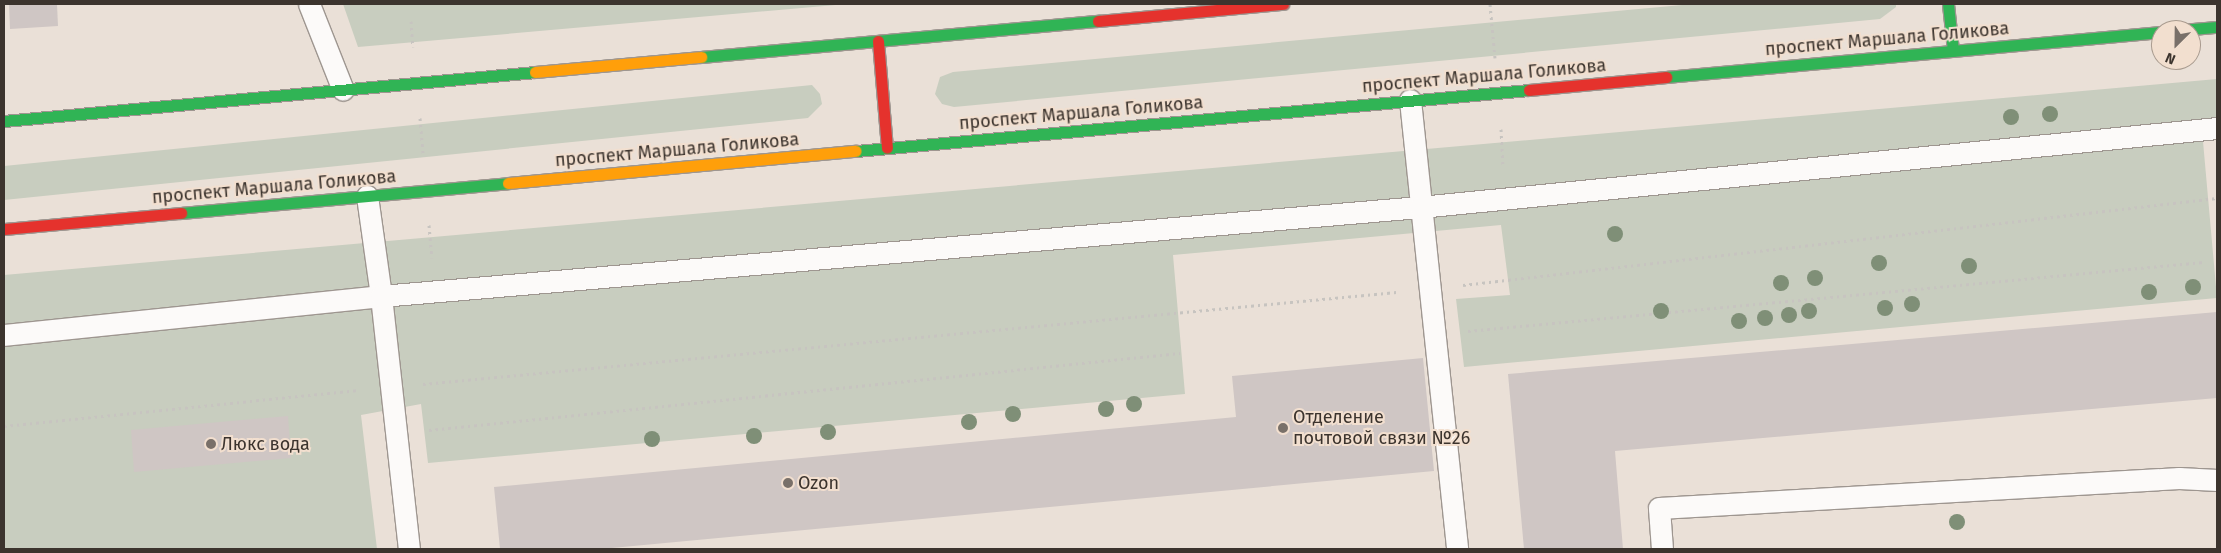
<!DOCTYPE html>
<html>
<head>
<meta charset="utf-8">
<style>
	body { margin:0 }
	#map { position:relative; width:2221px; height:553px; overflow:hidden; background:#eae0d7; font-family:"Fira Sans",sans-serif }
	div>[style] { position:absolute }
	.green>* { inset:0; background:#c8cdbf }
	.building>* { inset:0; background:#cfc6c4 }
	.path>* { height:3px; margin-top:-1.5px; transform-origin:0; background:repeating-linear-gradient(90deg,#c7c4c0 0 2.5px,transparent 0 6.5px) }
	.roads { filter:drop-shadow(1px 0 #9e9690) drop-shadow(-1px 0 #9e9690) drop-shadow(0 1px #9e9690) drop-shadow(0 -1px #9e9690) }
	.lane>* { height:21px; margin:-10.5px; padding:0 10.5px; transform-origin:10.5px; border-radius:10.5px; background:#fcfaf9 }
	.fast>* { height:11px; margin:-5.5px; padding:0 5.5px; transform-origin:5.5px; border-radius:5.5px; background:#30b455 }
	.slow>* { height:11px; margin:-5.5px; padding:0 5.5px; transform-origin:5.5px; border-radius:5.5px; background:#ff9f0a }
	.jam>* { height:11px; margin:-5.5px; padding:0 5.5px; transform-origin:5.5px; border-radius:5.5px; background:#e5322d }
	.trees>* { width:16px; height:16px; margin:-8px; border-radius:50%; background:#7f8f77 }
	.dots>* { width:14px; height:14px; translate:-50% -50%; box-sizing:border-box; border:2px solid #f2dfcf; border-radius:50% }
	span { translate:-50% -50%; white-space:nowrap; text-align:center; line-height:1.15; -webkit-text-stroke:4px #f2dfcf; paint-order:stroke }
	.street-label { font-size:18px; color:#3c342e }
	.poi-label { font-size:18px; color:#3c342e }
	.left { translate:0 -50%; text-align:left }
	.frame { position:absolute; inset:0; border:5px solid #3c342e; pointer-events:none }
	.north { position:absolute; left:2151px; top:20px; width:50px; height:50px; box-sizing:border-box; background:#f2dfcf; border:1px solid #a99b8f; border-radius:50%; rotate:203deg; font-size:14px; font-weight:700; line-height:20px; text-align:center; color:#3c342e }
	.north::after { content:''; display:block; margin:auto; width:18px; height:22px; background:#797069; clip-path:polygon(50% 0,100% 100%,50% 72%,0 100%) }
</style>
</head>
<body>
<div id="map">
	<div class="green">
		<div style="clip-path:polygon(343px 4px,847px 4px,358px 47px)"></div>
		<div style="clip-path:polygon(1693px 4px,1896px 4px,1896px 7px,1880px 19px,954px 107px,942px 104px,935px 94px,940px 77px,953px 72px)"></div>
		<div style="clip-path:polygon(2217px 79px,2217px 117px,2201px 119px,2217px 298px,1464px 367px,1456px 299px,1510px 295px,1501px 225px,1173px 255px,1185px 394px,428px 463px,421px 404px,361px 415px,377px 549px,4px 549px,4px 275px)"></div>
		<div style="clip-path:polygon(812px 85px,820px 94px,822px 104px,808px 118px,4px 200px,4px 166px)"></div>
	</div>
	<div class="building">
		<div style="clip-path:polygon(9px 4px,57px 4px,58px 26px,10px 29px)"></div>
		<div style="clip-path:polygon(2217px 312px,2217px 398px,1615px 451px,1623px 549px,1524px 549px,1508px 374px)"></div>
		<div style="clip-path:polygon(1423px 358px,1434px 471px,601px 549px,500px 549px,494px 487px,1236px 417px,1232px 376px)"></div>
		<div style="clip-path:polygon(288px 416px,291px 458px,134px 472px,131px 430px)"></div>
	</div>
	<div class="path">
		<div style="left:1490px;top:4px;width:54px;rotate:84.7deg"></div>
		<div style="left:411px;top:21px;width:26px;rotate:86deg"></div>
		<div style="left:420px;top:118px;width:36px;rotate:85deg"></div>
		<div style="left:1501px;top:129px;width:36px;rotate:87deg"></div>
		<div style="left:429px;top:225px;width:33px;rotate:85deg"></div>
		<div style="left:1463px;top:285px;width:759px;rotate:-6.58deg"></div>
		<div style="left:1468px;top:331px;width:739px;rotate:-5.36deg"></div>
		<div style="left:423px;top:384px;width:978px;rotate:-5.4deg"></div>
		<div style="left:4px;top:426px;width:357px;rotate:-5.8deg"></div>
		<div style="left:429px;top:430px;width:755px;rotate:-5.85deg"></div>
	</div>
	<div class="roads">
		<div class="lane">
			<div style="left:309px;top:4px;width:92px;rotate:68.4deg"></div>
			<div style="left:1410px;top:100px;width:451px;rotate:84deg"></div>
			<div style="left:367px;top:196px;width:101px;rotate:82deg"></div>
			<div style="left:381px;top:296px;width:255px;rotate:83.7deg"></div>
			<div style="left:4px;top:335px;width:379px;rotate:-5.9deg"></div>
			<div style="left:381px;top:296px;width:1043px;rotate:-4.9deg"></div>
			<div style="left:1420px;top:207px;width:801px;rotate:-5.66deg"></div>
			<div style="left:1662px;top:549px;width:41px;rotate:-94.2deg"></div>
			<div style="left:1659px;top:508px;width:521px;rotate:-3.3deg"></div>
			<div style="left:2179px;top:478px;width:38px;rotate:3deg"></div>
		</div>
		<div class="fast">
			<div style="left:1948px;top:4px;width:47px;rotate:83.9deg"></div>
			<div style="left:2181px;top:30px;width:36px;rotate:-5deg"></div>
			<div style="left:701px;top:57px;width:399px;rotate:-5.2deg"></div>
			<div style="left:1666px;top:77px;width:497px;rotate:-5.2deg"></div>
			<div style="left:4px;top:121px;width:533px;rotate:-5.27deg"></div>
			<div style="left:856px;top:151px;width:676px;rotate:-5.18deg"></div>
			<div style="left:181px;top:213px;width:328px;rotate:-5.2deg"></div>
		</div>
		<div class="slow">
			<div style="left:535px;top:72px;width:167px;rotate:-5.2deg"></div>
			<div style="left:508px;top:183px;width:349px;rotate:-5.3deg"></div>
		</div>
		<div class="jam">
			<div style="left:1098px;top:21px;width:186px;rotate:-5.3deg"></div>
			<div style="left:878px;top:41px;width:107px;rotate:85.2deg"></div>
			<div style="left:1529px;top:90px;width:138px;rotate:-5.4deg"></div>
			<div style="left:4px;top:229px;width:178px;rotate:-5.2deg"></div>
		</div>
	</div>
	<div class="trees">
		<div style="left:2050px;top:114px"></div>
		<div style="left:2011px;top:117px"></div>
		<div style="left:1615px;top:234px"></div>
		<div style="left:1879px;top:263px"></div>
		<div style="left:1969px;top:266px"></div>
		<div style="left:1815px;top:278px"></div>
		<div style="left:1781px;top:283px"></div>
		<div style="left:2193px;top:287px"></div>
		<div style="left:2149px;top:292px"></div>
		<div style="left:1912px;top:304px"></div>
		<div style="left:1885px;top:308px"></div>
		<div style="left:1661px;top:311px"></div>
		<div style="left:1809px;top:311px"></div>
		<div style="left:1789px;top:315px"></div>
		<div style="left:1765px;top:318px"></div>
		<div style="left:1739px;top:321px"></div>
		<div style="left:1134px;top:404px"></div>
		<div style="left:1106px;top:409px"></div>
		<div style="left:1013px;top:414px"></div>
		<div style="left:969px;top:422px"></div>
		<div style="left:828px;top:432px"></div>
		<div style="left:754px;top:436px"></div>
		<div style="left:652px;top:439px"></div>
		<div style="left:1957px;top:522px"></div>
	</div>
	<div class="dots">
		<div style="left:1283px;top:428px;background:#797069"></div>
		<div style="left:211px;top:444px;background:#797069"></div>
		<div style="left:788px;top:483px;background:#797069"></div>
	</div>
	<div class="street-label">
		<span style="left:1887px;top:39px;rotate:-5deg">проспект Маршала Голикова</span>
		<span style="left:1484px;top:76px;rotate:-5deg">проспект Маршала Голикова</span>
		<span style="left:1081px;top:113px;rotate:-5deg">проспект Маршала Голикова</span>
		<span style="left:677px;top:150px;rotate:-5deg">проспект Маршала Голикова</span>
		<span style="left:274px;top:187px;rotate:-5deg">проспект Маршала Голикова</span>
	</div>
	<div class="poi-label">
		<span class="left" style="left:1293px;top:428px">Отделение<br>почтовой связи №26</span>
		<span class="left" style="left:221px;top:444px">Люкс вода</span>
		<span class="left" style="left:798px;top:483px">Ozon</span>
	</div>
	<div class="frame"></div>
	<div class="north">N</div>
</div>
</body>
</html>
